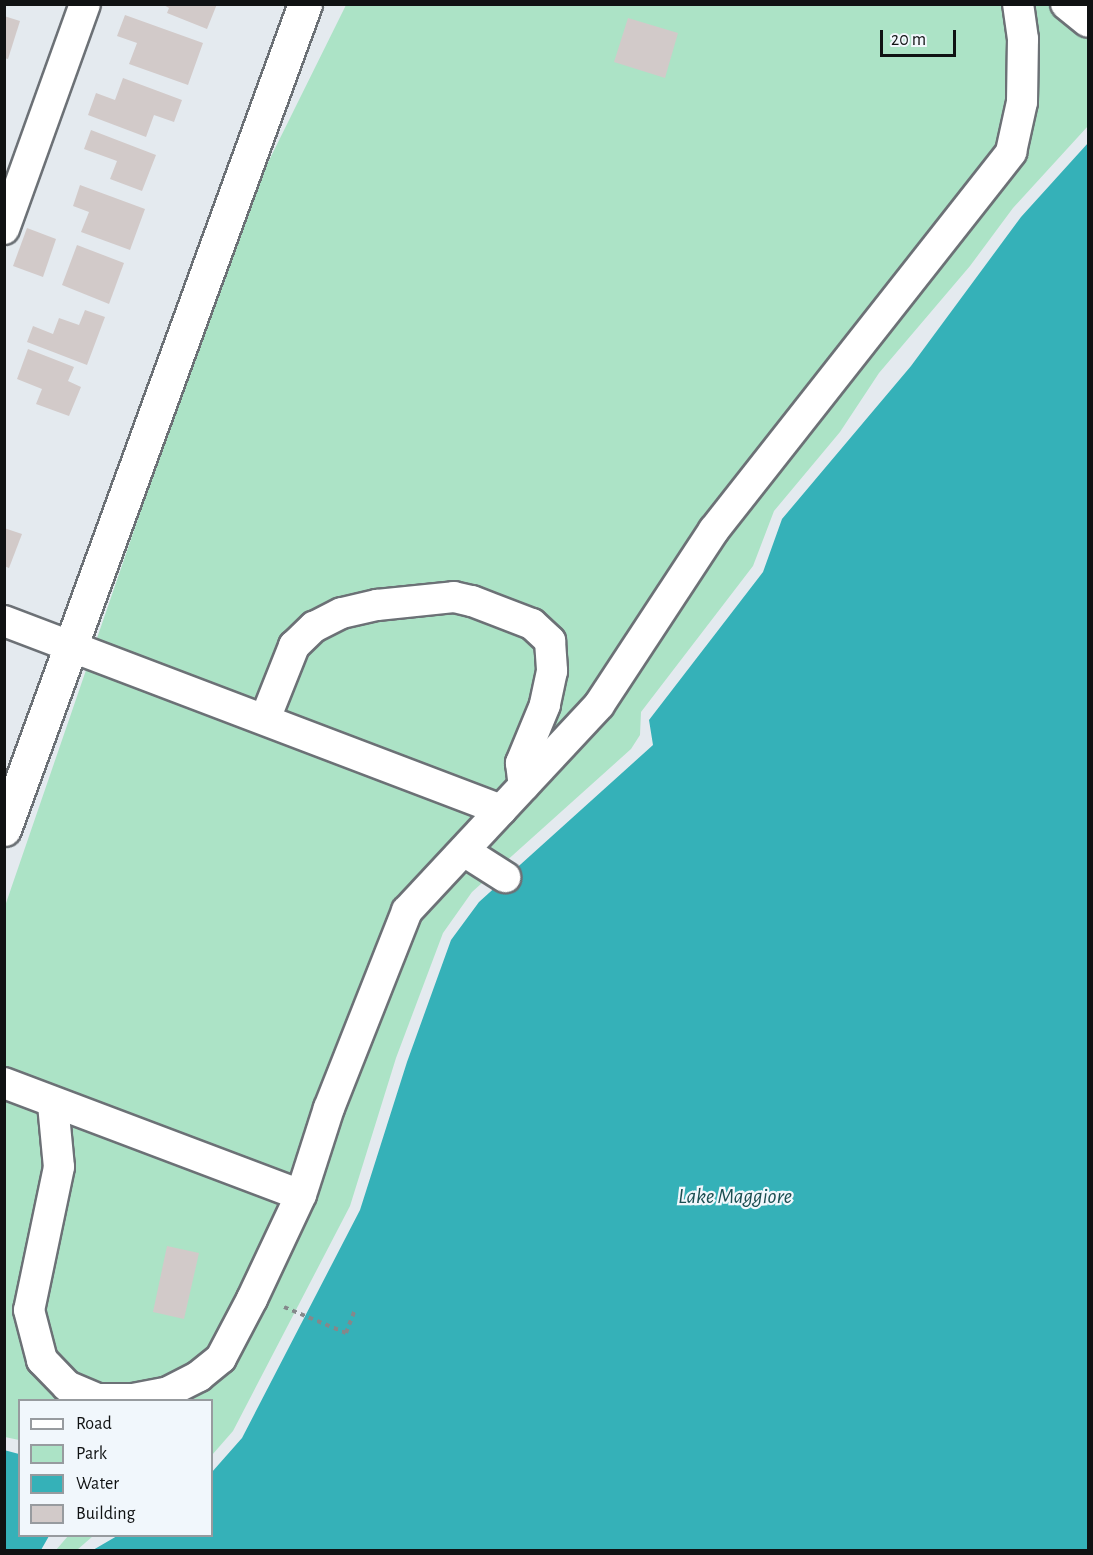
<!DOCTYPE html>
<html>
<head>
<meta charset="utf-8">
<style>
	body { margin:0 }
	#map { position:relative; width:1093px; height:1555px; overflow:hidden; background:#e4eaef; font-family:"Alegreya Sans",sans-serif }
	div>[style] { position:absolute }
	.green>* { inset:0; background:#ace3c6 }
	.water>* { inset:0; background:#35b1b8 }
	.building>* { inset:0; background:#d2cac9 }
	.path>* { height:4px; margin-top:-2px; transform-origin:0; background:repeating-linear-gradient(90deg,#84888b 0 4.5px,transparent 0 9px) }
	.roads { filter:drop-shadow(2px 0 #6c7176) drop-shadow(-2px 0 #6c7176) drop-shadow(0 2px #6c7176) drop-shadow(0 -2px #6c7176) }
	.minor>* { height:30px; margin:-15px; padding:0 15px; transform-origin:15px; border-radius:15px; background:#fff }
	.major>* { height:33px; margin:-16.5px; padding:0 16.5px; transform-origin:16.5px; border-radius:16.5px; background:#fff }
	span { translate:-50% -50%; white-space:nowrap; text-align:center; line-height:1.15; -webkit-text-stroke:4.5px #f1f7fc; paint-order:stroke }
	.water-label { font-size:22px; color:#1a4e51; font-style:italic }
	.frame { position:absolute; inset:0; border:6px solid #101213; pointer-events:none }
	.legend { position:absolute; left:18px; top:1399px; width:195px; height:138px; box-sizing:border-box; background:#f1f7fc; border:2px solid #979b9f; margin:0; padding:8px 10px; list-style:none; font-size:18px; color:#101213 }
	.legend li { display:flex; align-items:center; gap:12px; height:30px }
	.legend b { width:30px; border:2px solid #979b9f }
	.scale { position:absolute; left:880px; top:30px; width:76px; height:27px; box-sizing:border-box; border:3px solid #101213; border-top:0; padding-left:8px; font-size:18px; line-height:21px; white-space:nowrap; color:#101213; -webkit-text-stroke:4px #f1f7fc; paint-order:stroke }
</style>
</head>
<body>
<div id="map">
	<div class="green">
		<div style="clip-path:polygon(346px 5px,1088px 5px,1088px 126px,1013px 208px,970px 266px,879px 373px,840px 432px,774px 511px,753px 566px,641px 712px,640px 735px,631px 749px,472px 892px,443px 933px,396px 1058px,350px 1206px,233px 1431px,212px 1455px,212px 1400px,20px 1400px,19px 1440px,5px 1437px,4px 909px,243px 213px)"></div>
		<div style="clip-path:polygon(68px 1536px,93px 1536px,77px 1550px,56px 1550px)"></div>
	</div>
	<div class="water">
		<div style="clip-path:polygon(1088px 143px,1088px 1550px,93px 1550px,117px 1536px,212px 1536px,212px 1472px,242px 1438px,360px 1210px,407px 1062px,451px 940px,479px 902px,653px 745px,649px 720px,763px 572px,782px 519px,911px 366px,1021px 217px)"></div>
		<div style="clip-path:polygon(4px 1450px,19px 1454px,20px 1536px,49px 1536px,41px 1550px,5px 1550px)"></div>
	</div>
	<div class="building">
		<div style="clip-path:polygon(162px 4px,217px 4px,207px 29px,167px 13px,169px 8px)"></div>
		<div style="clip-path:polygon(125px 15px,203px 43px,188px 85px,129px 64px,137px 43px,117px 36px)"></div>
		<div style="clip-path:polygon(4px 16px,20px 21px,8px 59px,4px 58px)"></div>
		<div style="clip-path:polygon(628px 18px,678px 33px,665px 78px,614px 62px)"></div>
		<div style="clip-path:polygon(123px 78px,182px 100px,174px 122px,154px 115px,146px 137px,88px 115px,96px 93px,115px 100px)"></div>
		<div style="clip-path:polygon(91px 130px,156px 155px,142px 191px,110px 179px,117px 161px,84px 149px)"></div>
		<div style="clip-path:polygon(80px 185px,145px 209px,130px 250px,81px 232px,89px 212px,73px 206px)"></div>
		<div style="clip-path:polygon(27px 228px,56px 239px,43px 277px,13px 266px)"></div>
		<div style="clip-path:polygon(77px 245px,124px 263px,109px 304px,62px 285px)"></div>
		<div style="clip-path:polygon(85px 310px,105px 317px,87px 365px,27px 342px,33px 326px,53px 334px,59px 318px,79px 325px)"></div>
		<div style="clip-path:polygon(28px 349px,74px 367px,68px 381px,81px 387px,69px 416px,36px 404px,42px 389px,17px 379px)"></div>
		<div style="clip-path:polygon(4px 528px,22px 534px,9px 568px,4px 566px)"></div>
		<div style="clip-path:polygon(167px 1246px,199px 1253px,184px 1319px,153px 1312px)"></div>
	</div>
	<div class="path">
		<div style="left:284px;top:1307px;width:67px;rotate:22.8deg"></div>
		<div style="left:346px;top:1333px;width:26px;rotate:-69deg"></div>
	</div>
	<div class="roads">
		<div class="minor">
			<div style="left:1066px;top:4px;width:28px;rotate:39deg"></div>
			<div style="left:4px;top:229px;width:239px;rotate:-70.2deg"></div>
			<div style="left:4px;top:621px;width:532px;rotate:20.82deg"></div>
			<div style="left:265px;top:719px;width:79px;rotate:-68.3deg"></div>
			<div style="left:294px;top:646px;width:28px;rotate:-44deg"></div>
			<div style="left:314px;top:627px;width:31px;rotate:-27deg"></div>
			<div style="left:342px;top:613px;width:36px;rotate:-13deg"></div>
			<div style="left:377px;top:605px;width:77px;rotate:-5.9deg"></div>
			<div style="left:454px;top:597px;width:18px;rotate:13deg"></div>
			<div style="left:472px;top:601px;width:64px;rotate:21deg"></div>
			<div style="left:532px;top:624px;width:25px;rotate:43deg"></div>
			<div style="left:550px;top:641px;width:30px;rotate:86deg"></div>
			<div style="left:552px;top:671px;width:35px;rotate:102deg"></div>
			<div style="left:545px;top:705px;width:63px;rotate:112.5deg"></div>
			<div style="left:521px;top:763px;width:23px;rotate:83deg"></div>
			<div style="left:464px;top:851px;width:49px;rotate:32.4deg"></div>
			<div style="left:4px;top:1083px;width:317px;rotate:20.7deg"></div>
			<div style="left:53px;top:1104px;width:63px;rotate:84.6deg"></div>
			<div style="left:59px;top:1167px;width:146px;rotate:101.8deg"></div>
			<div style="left:29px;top:1310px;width:52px;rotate:75.4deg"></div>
			<div style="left:42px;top:1360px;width:36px;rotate:46deg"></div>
			<div style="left:67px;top:1386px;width:34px;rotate:23deg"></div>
			<div style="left:98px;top:1399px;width:35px"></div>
			<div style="left:133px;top:1399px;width:36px;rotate:-11deg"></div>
			<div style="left:168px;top:1392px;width:35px;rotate:-27deg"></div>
			<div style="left:199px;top:1376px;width:28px;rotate:-39deg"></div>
			<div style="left:221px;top:1358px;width:67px;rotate:-62.3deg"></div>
			<div style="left:252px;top:1299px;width:115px;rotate:-64.8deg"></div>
			<div style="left:301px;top:1195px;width:91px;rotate:-72.2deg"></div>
			<div style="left:329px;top:1108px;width:212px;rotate:-68.4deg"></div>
			<div style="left:407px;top:911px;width:282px;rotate:-47deg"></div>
			<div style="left:599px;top:705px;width:209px;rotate:-56.7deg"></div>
			<div style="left:714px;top:530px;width:481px;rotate:-51.8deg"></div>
			<div style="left:1011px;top:152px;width:51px;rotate:-77.6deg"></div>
			<div style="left:1022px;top:102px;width:63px;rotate:-89.1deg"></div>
			<div style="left:1023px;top:39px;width:35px;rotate:-98deg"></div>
		</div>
		<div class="major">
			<div style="left:4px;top:829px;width:878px;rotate:-69.96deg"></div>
		</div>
	</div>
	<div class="water-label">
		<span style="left:735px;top:1197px">Lake Maggiore</span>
	</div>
	<div class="frame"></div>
	<ul class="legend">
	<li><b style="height:8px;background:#fff"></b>Road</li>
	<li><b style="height:16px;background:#ace3c6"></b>Park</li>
	<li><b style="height:16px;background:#35b1b8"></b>Water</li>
	<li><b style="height:16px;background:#d2cac9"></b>Building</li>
	</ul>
	<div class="scale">20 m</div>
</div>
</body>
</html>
